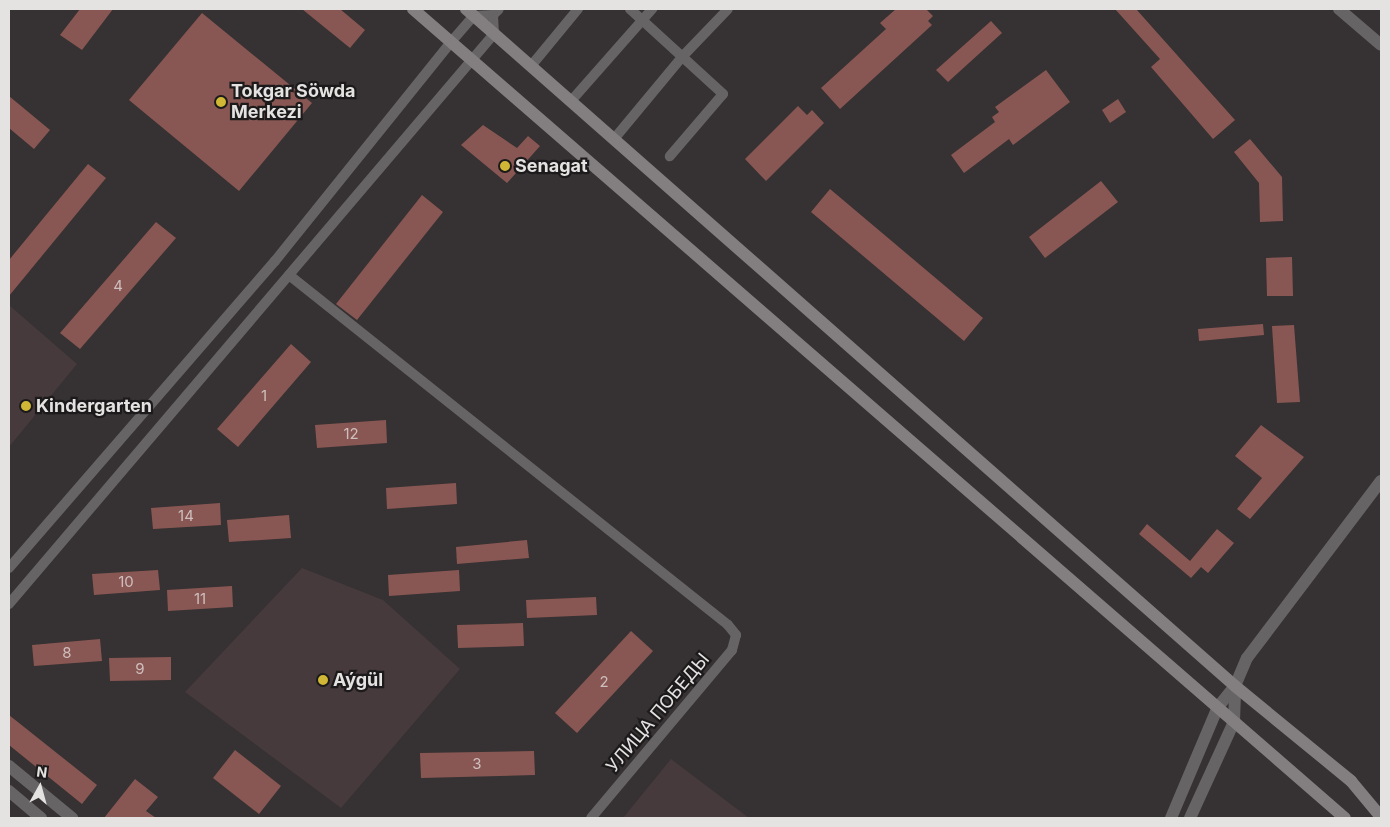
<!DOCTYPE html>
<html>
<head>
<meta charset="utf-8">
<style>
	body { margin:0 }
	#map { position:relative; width:1390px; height:827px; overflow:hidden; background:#363132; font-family:Inter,sans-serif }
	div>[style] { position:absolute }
	.built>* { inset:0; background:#463a3c }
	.building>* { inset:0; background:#895753 }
	.minor>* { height:10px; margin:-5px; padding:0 5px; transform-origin:5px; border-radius:5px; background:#666465 }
	.tertiary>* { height:12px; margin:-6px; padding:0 6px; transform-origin:6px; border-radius:6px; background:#666465 }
	.secondary>* { height:12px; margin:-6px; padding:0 6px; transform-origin:6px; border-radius:6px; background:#837f81 }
	.dots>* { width:14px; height:14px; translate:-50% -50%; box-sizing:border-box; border:2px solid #1c1a1a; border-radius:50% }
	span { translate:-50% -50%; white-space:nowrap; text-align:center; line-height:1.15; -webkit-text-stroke:4.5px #1c1a1a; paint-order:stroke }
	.number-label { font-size:15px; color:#cebfbe }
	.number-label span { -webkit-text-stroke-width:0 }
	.poi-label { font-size:18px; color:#e5e2e2; font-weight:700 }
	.left { translate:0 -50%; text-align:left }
	.street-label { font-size:18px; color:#e5e2e2 }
	.frame { position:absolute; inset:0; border:10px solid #e5e2e2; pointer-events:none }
	.north { position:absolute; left:15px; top:762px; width:50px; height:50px; -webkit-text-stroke:4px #1c1a1a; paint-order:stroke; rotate:7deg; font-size:14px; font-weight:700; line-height:20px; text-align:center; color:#e5e2e2 }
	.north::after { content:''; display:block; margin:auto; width:18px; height:22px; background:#e5e2e2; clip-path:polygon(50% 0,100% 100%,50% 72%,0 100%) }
</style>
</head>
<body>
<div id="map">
	<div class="built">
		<div style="clip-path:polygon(9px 305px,77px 364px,9px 447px)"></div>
		<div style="clip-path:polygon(302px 568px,383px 600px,460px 669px,341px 808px,185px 692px)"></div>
		<div style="clip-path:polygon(671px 759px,749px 818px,623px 818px)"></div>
	</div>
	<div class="building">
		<div style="clip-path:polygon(80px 9px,113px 9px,82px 50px,60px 35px)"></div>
		<div style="clip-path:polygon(302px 9px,340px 9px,365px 30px,350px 48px)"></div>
		<div style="clip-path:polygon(896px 9px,926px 9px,933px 16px,928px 21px,932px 25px,840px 109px,821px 88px,886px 29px,880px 23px)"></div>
		<div style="clip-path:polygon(1115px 9px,1136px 9px,1235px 120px,1213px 139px,1151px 67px,1160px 59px)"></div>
		<div style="clip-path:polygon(202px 13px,312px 103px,239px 191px,129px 100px)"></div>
		<div style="clip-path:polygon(991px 21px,1002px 33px,948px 82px,936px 70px)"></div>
		<div style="clip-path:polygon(1046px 70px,1070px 102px,1013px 145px,1009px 139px,964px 173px,951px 155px,995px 122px,992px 117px,999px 112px,995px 107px)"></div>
		<div style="clip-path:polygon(9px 96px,50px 130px,34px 149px,9px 128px)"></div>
		<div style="clip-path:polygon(1118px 99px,1126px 112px,1110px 123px,1102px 110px)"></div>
		<div style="clip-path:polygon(798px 106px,807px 115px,812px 110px,824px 123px,766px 181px,745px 159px)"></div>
		<div style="clip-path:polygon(483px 125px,517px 148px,528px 136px,540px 146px,507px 183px,461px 145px)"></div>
		<div style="clip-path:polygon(1250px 139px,1282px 177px,1283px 221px,1260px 222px,1259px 183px,1234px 152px)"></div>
		<div style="clip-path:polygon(88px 164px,106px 178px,9px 296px,9px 260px)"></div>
		<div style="clip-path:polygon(1101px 181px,1118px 202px,1045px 258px,1029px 237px)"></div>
		<div style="clip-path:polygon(830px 189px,983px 318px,964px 341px,811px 212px)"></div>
		<div style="clip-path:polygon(422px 195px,443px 212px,357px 320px,336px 304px)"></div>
		<div style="clip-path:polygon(156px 222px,176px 238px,80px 349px,60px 333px)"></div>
		<div style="clip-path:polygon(1292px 257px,1293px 296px,1267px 296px,1266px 258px)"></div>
		<div style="clip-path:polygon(1263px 324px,1264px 335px,1199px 341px,1198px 329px)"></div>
		<div style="clip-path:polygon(1294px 325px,1300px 402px,1277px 403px,1272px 326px)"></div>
		<div style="clip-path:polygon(291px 344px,311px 362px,238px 447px,217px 429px)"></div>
		<div style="clip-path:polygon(386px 420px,387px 443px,317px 448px,315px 425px)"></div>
		<div style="clip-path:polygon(1261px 425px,1304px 457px,1250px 519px,1237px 509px,1262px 478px,1235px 456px)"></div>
		<div style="clip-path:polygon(456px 483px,457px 504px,387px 509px,386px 488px)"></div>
		<div style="clip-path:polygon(220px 503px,221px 525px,153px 529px,151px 508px)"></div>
		<div style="clip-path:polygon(289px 515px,291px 538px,229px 542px,227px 520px)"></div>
		<div style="clip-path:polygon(1147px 524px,1190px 561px,1217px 529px,1234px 543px,1208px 573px,1201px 567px,1191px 578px,1139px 534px)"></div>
		<div style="clip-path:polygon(527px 540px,529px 558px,457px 564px,456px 547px)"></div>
		<div style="clip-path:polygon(158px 570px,160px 590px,94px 595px,92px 574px)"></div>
		<div style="clip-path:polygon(459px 570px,460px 591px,389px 596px,388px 575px)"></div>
		<div style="clip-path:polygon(232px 586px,233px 607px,168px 611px,167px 590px)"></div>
		<div style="clip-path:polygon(596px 597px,597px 615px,527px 618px,526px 600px)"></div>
		<div style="clip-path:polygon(523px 623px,524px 646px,458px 648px,457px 625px)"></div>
		<div style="clip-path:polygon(631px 631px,653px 651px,577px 733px,555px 713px)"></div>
		<div style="clip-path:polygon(100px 639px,102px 661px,34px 666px,32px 645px)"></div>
		<div style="clip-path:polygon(171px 657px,171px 680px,110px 681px,109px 658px)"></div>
		<div style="clip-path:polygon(9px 715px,97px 785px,82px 804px,9px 745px)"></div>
		<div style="clip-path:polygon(235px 750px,281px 786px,259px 814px,213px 778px)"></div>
		<div style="clip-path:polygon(534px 751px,535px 775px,421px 778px,420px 753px)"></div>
		<div style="clip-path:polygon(135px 779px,158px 797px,146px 811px,156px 818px,104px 818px)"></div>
	</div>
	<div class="minor">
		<div style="left:630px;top:9px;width:126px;rotate:42.4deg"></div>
		<div style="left:723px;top:94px;width:82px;rotate:130.5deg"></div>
		<div style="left:531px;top:66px;width:74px;rotate:-50.5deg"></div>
		<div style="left:571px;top:101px;width:123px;rotate:-48.6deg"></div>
		<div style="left:614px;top:139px;width:107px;rotate:-50.3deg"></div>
		<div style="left:682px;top:57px;width:66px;rotate:-46.2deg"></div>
		<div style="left:289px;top:275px;width:561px;rotate:38.56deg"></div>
		<div style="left:728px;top:625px;width:13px;rotate:51deg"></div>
		<div style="left:736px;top:635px;width:16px;rotate:105deg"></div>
		<div style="left:732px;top:650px;width:219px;rotate:130deg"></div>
		<div style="left:9px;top:568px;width:406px;rotate:-49.1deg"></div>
		<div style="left:275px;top:261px;width:281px;rotate:-51.2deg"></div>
		<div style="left:451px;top:42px;width:35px;rotate:-49deg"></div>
		<div style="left:474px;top:16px;width:19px;rotate:-3deg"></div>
		<div style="left:493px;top:15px;width:8px;rotate:-45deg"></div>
		<div style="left:9px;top:604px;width:748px;rotate:-49.61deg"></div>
		<div style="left:494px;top:34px;width:19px;rotate:-93deg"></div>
	</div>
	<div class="tertiary">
		<div style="left:1339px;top:9px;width:55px;rotate:40.6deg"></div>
		<div style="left:9px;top:766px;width:82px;rotate:39.5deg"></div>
		<div style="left:9px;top:791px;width:42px;rotate:40.2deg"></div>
		<div style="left:1171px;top:818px;width:121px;rotate:-67.1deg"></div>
		<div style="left:1218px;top:707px;width:27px;rotate:-51deg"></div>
		<div style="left:1235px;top:686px;width:30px;rotate:-67deg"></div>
		<div style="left:1247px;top:658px;width:222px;rotate:-52.9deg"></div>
		<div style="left:1190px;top:818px;width:106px;rotate:-65.4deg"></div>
		<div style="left:1234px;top:722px;width:36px;rotate:-88deg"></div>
	</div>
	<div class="secondary">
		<div style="left:413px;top:9px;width:1234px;rotate:40.96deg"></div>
		<div style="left:466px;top:9px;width:1025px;rotate:41.36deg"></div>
		<div style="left:1235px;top:686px;width:150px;rotate:39.3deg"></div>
		<div style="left:1351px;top:781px;width:47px;rotate:50.2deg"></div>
	</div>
	<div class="dots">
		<div style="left:221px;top:102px;background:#d0b736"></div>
		<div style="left:505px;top:166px;background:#d0b736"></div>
		<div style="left:26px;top:406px;background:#d0b736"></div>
		<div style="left:323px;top:680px;background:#d0b736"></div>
	</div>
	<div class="number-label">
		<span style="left:118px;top:286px">4</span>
		<span style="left:264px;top:396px">1</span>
		<span style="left:351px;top:434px">12</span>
		<span style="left:186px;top:516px">14</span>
		<span style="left:126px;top:582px">10</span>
		<span style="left:200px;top:599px">11</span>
		<span style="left:67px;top:653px">8</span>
		<span style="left:140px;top:669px">9</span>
		<span style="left:604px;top:682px">2</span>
		<span style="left:477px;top:764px">3</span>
	</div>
	<div class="poi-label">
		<span class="left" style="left:231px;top:102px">Tokgar Söwda<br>Merkezi</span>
		<span class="left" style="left:515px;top:166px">Senagat</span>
		<span class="left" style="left:36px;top:406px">Kindergarten</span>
		<span class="left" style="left:333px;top:680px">Aýgül</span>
	</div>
	<div class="street-label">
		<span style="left:658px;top:713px;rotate:-50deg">УЛИЦА ПОБЕДЫ</span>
	</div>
	<div class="frame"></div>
	<div class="north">N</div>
</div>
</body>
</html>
